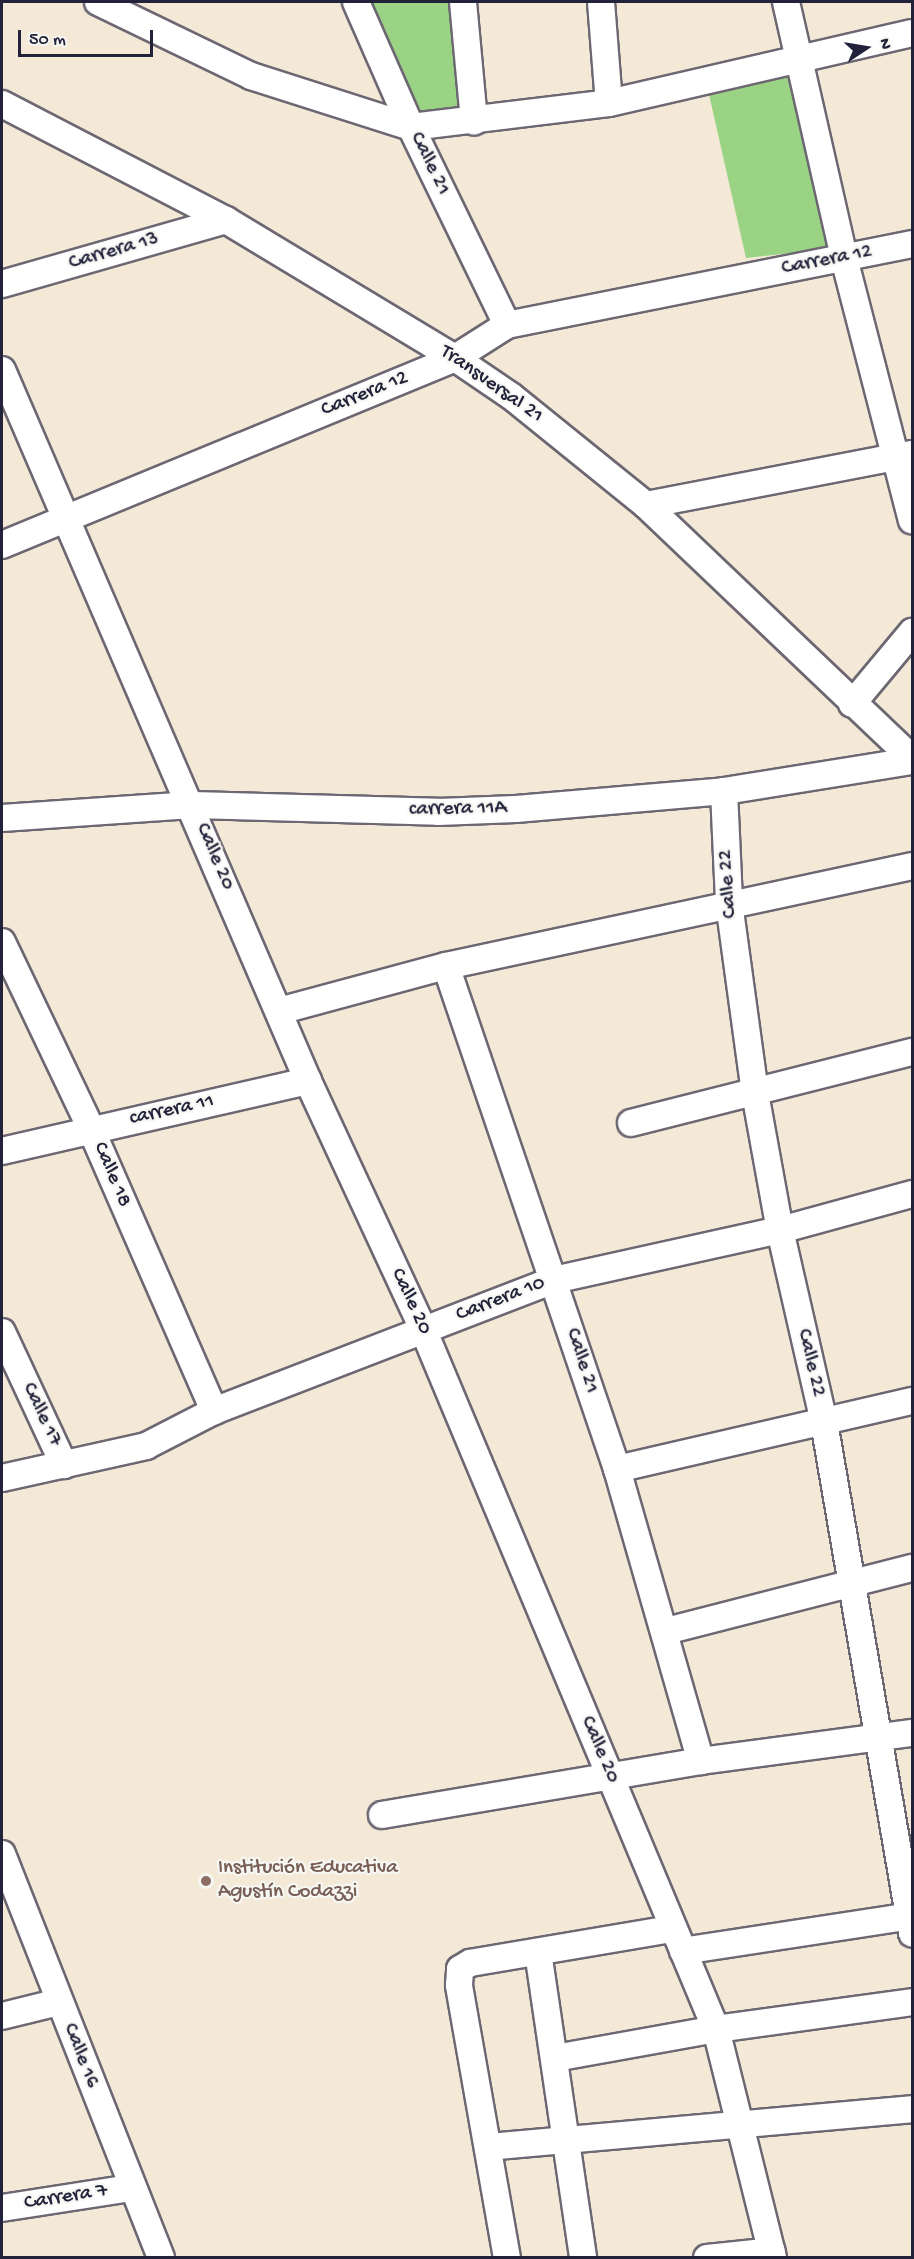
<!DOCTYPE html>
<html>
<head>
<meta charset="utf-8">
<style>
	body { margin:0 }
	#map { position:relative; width:914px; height:2259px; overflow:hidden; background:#f4e8d7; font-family:"Gochi Hand",sans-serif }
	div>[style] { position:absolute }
	.green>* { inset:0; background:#9bd385 }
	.roads { filter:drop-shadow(2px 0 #6c6772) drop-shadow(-2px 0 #6c6772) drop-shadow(0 2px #6c6772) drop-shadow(0 -2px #6c6772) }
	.minor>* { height:26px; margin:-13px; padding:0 13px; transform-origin:13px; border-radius:13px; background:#fff }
	.dots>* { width:16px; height:16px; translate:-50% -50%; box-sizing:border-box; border:3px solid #f6f6f2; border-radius:50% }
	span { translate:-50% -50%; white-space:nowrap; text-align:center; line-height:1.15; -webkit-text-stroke:4.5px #f6f6f2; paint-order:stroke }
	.street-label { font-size:21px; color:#22223b }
	.education-label { font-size:21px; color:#785e54 }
	.left { translate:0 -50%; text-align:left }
	.frame { position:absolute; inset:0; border:3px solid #22223b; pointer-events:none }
	.north { position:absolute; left:836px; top:18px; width:60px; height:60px; -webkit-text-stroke:4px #f6f6f2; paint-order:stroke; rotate:78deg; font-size:16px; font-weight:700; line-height:24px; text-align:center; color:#22223b }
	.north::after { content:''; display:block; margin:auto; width:21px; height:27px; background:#22223b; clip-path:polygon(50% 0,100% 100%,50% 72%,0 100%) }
	.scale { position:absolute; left:18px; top:30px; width:135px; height:27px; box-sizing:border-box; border:3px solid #22223b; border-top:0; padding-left:8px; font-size:18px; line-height:21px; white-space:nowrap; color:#22223b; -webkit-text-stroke:4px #f6f6f2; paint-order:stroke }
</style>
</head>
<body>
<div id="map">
	<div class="green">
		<div style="clip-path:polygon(361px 2px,458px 2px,470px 118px,414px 123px)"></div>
		<div style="clip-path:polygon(793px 68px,836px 248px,746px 258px,708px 90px)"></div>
	</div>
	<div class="roads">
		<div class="minor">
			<div style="left:98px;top:2px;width:170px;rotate:25.8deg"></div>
			<div style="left:251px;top:76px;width:168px;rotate:17.7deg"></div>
			<div style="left:411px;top:127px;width:199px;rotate:-6.9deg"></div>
			<div style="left:609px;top:103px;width:311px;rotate:-13deg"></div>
			<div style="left:356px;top:2px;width:137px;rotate:66.3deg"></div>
			<div style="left:411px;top:127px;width:220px;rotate:64.1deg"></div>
			<div style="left:463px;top:2px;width:120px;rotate:84.7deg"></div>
			<div style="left:601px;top:2px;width:101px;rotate:85.5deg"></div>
			<div style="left:786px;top:2px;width:262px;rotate:77.2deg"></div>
			<div style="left:844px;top:258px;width:271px;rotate:75.5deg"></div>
			<div style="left:2px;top:104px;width:252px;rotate:27.4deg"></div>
			<div style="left:226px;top:220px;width:267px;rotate:31.1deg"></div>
			<div style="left:455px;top:358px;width:68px;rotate:34.2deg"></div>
			<div style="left:511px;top:396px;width:174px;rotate:38.9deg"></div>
			<div style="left:646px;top:505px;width:367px;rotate:43.6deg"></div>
			<div style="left:2px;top:284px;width:233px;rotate:-15.9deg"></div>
			<div style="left:2px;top:370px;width:774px;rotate:66.71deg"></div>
			<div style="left:308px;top:1081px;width:273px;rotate:65.1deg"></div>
			<div style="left:423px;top:1329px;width:759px;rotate:67.29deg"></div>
			<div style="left:716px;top:2029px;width:236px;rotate:76deg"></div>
			<div style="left:646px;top:505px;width:270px;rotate:-10.9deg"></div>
			<div style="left:2px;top:545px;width:490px;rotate:-22.4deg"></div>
			<div style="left:455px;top:358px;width:62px;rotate:-32.4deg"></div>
			<div style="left:507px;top:325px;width:413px;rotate:-11.3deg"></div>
			<div style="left:852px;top:704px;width:94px;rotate:-50.2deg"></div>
			<div style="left:724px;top:791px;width:112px;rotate:87.4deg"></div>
			<div style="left:729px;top:903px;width:192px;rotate:82.2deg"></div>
			<div style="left:755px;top:1093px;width:139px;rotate:79.7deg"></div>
			<div style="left:780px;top:1230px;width:197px;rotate:77.1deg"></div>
			<div style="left:824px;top:1422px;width:519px;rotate:80.23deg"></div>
			<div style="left:2px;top:818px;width:190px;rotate:-3.9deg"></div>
			<div style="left:192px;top:805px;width:246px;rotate:1.6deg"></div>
			<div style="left:438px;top:812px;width:78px;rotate:-2.2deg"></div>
			<div style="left:516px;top:809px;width:209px;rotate:-4.9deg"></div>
			<div style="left:724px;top:791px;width:190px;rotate:-9.1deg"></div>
			<div style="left:2px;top:942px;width:207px;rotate:64.5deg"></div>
			<div style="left:91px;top:1129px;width:308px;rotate:66.4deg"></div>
			<div style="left:446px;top:966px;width:531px;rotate:71.22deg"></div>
			<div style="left:617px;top:1469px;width:304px;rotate:74deg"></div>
			<div style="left:279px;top:1011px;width:173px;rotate:-15.1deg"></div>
			<div style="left:446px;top:966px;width:477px;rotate:-12.1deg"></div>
			<div style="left:631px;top:1123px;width:290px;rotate:-14.2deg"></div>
			<div style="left:2px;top:1151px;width:314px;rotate:-12.9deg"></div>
			<div style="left:2px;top:1332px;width:147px;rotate:65deg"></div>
			<div style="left:617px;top:1469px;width:303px;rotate:-13deg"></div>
			<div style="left:2px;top:1478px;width:148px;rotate:-12.5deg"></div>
			<div style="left:146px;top:1446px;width:76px;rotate:-27.2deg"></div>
			<div style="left:214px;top:1411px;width:364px;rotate:-21.1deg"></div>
			<div style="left:554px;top:1280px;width:231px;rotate:-12.5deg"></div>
			<div style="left:780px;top:1230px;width:137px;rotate:-15.3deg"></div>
			<div style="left:666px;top:1631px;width:254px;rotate:-14.4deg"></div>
			<div style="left:382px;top:1815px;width:324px;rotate:-9.6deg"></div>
			<div style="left:701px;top:1761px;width:213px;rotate:-7.6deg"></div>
			<div style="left:2px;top:1854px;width:434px;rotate:68.5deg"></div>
			<div style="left:683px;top:1951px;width:232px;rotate:-8.7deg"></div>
			<div style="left:538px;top:1952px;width:309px;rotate:81.6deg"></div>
			<div style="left:2px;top:2016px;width:59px;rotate:-13.8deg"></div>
			<div style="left:555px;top:2058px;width:164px;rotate:-10.2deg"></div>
			<div style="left:716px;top:2029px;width:198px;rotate:-7.8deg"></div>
			<div style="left:488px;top:2147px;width:426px;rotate:-5.1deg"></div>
			<div style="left:2px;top:2208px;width:131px;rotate:-8.8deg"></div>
			<div style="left:507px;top:2258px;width:277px;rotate:-100deg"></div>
			<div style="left:459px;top:1985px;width:16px;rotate:-86deg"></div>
			<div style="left:460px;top:1969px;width:12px;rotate:-31deg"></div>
			<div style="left:470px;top:1963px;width:205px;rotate:-9.6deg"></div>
			<div style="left:707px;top:2258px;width:65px;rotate:-6.1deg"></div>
		</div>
	</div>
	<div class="dots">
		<div style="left:206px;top:1881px;background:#8d6e63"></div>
	</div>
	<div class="street-label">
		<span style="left:429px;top:164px;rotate:64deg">Calle 21</span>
		<span style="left:114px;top:252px;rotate:-16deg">Carrera 13</span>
		<span style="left:827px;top:261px;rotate:-11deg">Carrera 12</span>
		<span style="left:491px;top:385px;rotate:35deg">Transversal 21</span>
		<span style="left:365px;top:395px;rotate:-22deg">Carrera 12</span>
		<span style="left:458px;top:810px;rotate:-1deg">carrera 11A</span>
		<span style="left:214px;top:857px;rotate:67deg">Calle 20</span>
		<span style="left:729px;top:884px;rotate:-94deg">Calle 22</span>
		<span style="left:172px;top:1111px;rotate:-12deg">carrera 11</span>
		<span style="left:111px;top:1175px;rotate:67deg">Calle 18</span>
		<span style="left:501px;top:1300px;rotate:-21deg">Carrera 10</span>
		<span style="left:410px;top:1302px;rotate:65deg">Calle 20</span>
		<span style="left:581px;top:1361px;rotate:72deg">Calle 21</span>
		<span style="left:810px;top:1363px;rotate:77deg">Calle 22</span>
		<span style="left:41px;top:1415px;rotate:65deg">Calle 17</span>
		<span style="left:599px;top:1750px;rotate:67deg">Calle 20</span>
		<span style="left:80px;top:2056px;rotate:69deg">Calle 16</span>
		<span style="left:66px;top:2198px;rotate:-9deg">Carrera 7</span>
	</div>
	<div class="education-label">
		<span class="left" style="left:218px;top:1881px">Institución Educativa<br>Agustín Codazzi</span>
	</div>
	<div class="frame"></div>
	<div class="north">N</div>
	<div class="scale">50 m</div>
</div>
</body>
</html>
